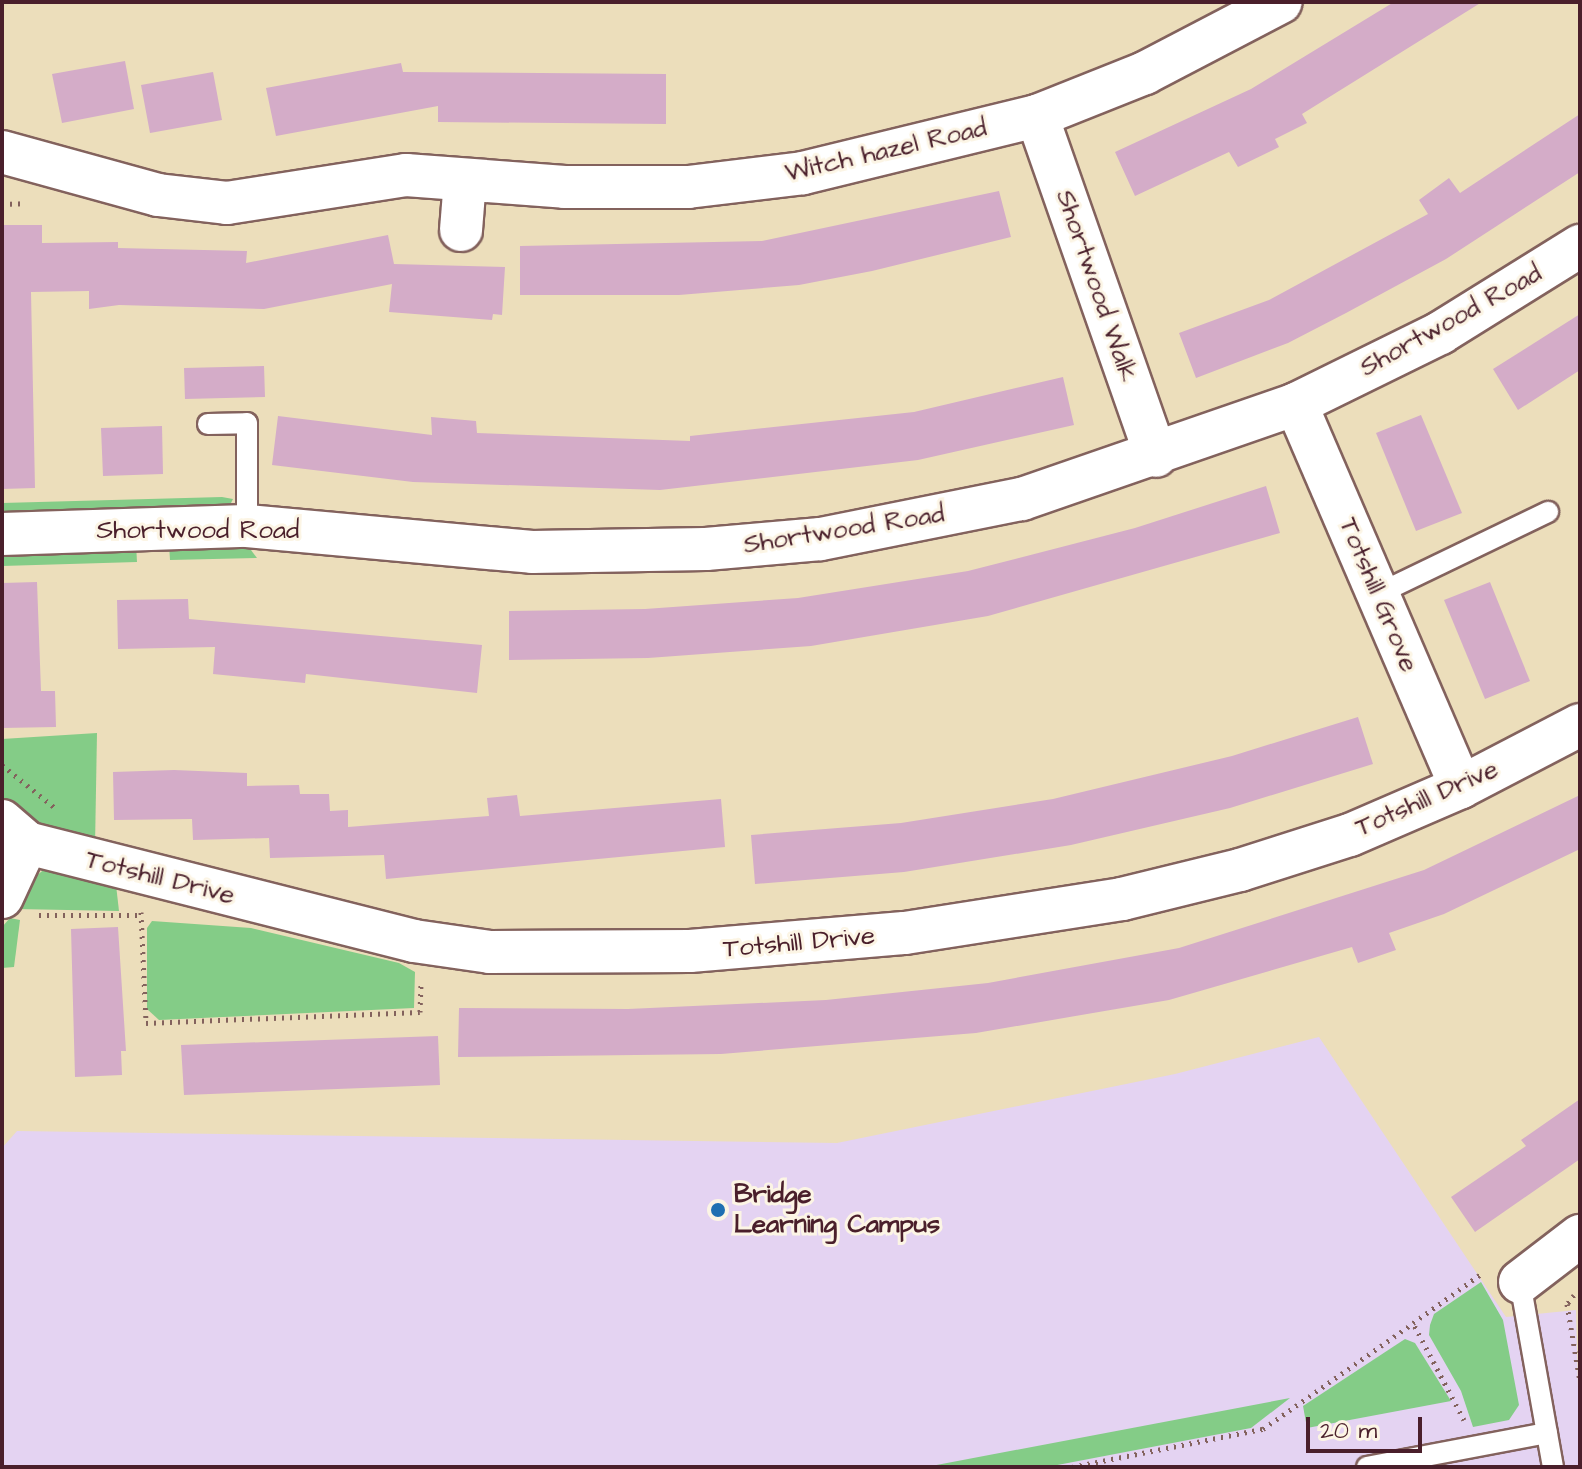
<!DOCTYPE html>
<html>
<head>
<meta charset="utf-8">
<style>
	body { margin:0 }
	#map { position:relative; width:1582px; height:1469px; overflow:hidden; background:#ecdebb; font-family:"Architects Daughter",sans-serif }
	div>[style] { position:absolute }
	.built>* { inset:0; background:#e4d3f2 }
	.green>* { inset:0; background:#84cc87 }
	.building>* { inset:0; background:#d4acc8 }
	.path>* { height:5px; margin-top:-2.5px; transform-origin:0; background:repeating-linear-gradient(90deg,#83625d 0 2px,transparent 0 8px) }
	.roads { filter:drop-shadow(2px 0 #83625d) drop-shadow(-2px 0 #83625d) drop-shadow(0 2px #83625d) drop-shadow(0 -2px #83625d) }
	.lane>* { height:20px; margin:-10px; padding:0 10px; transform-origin:10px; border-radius:10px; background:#fff }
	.street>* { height:42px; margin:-21px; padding:0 21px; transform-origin:21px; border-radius:21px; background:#fff }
	.dots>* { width:22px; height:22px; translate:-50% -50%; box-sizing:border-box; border:4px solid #fcf5e5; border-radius:50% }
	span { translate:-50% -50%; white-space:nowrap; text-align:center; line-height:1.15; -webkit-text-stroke:6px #fcf5e5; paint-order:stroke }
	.street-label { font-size:26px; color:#4a1f2b }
	.poi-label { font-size:26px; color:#4a1f2b; font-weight:700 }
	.left { translate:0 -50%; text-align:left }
	.frame { position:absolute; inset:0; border:4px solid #4a1f2b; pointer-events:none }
	.scale { position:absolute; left:1306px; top:1417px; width:116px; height:36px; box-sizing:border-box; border:4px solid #4a1f2b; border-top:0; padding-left:10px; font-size:24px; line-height:28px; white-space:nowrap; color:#4a1f2b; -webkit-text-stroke:6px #fcf5e5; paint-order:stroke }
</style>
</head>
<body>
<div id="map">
	<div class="built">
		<div style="clip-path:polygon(1319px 1037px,1506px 1317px,1576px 1310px,1580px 1467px,2px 1467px,2px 1148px,17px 1131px,837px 1143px,1175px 1074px)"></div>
	</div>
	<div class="green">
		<div style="clip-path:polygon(222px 497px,233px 499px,229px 507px,2px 518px,2px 503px)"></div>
		<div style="clip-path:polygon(136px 544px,137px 562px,2px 566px,2px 550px)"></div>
		<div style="clip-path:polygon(169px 545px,248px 546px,257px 558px,170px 560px)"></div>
		<div style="clip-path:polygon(97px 733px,95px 846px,61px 839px,2px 804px,2px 739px)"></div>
		<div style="clip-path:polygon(46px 868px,116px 885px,119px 911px,16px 909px,31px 880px)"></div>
		<div style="clip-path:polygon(10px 918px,20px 920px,14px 967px,2px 968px,2px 927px)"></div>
		<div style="clip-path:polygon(152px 921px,251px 928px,399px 963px,415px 972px,414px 1008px,159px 1020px,147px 1009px,147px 928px)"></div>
		<div style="clip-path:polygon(1481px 1282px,1503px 1320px,1519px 1405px,1509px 1420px,1473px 1427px,1461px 1391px,1429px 1335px,1430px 1325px,1434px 1314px)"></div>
		<div style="clip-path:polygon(1405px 1339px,1415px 1343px,1451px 1401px,1307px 1428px,1303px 1406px)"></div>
		<div style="clip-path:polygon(1290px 1398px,1251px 1428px,1047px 1467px,926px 1467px)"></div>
	</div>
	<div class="building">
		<div style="clip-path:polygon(1394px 2px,1482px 2px,1302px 114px,1307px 123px,1275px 139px,1279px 147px,1238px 167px,1229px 152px,1135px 196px,1115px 152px,1251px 89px)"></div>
		<div style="clip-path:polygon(125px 61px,134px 109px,62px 123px,52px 74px)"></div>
		<div style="clip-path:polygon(401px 63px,403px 72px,666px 74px,666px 124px,438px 122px,438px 106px,276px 136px,266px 88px)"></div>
		<div style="clip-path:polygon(213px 72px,222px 120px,150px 133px,141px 85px)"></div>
		<div style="clip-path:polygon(1580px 114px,1580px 172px,1446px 259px,1346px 313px,1288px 343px,1196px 378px,1179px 333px,1269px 300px,1428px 214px,1419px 200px,1449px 178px,1460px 193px)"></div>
		<div style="clip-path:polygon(999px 191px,1011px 237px,872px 271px,799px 285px,679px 295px,520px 295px,520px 246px,762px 241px)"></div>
		<div style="clip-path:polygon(2px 225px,42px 225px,42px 243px,118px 242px,118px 248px,247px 251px,246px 263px,388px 235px,394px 264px,505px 267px,502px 315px,493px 314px,492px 320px,389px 312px,392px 284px,264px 309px,119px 305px,89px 309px,89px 291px,31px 292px,35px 488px,2px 489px)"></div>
		<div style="clip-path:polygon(1580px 314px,1580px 370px,1518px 410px,1493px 369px)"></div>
		<div style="clip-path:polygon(264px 366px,265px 397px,185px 399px,184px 368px)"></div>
		<div style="clip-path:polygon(1063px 377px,1074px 425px,918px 460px,660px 490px,413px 482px,272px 465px,278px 416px,432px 435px,431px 417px,476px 421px,477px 433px,690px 441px,690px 436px,914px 412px)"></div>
		<div style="clip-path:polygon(1421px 415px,1462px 513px,1416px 531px,1376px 433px)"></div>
		<div style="clip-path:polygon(162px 426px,163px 474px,103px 476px,101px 428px)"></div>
		<div style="clip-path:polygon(1266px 486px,1280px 533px,988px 616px,811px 646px,648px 658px,509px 660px,509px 611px,645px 609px,798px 598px,968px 571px,1135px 528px)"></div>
		<div style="clip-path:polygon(37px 582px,41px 691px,55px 691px,56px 727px,2px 728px,2px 583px)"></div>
		<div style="clip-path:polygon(1490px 582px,1530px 681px,1485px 699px,1444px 600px)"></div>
		<div style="clip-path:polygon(188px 599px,189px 619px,482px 645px,477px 693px,306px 674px,305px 683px,213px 674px,215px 647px,118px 649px,117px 600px)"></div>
		<div style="clip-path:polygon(1358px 717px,1373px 764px,1230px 808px,1071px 845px,904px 872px,755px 884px,751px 835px,901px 823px,1053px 799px,1232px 756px)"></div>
		<div style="clip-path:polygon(174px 770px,247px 773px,247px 786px,299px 785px,300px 794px,329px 794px,330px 811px,348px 810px,348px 827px,489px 816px,487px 798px,517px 795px,520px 816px,721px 799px,725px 847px,386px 879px,384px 855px,270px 858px,269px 838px,193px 840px,192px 819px,114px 820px,113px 772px)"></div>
		<div style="clip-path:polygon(1580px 795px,1580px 849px,1444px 914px,1389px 933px,1396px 950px,1358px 963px,1352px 947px,1169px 1000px,976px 1033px,721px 1054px,458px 1057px,459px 1008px,628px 1009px,826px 1000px,988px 983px,1179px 948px,1424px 870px)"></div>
		<div style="clip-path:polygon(118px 927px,126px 1051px,121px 1051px,122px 1075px,75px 1077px,71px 929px)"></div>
		<div style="clip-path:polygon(438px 1036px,440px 1085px,184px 1095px,181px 1045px)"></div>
		<div style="clip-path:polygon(1580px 1099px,1580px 1159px,1475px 1232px,1451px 1197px,1526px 1146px,1521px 1140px)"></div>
	</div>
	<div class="path">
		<div style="left:2px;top:204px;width:23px;rotate:-2deg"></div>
		<div style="left:2px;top:765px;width:67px;rotate:38.9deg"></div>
		<div style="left:141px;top:912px;width:111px;rotate:87.4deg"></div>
		<div style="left:146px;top:1023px;width:274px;rotate:-2.3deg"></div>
		<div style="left:420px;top:1012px;width:28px;rotate:-88deg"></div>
		<div style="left:39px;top:915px;width:98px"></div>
		<div style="left:1574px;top:1295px;width:11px;rotate:128deg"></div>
		<div style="left:1567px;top:1304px;width:79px;rotate:80.5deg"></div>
		<div style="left:1464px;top:1420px;width:110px;rotate:-117.7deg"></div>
		<div style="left:1413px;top:1323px;width:84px;rotate:-35.8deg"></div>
		<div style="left:1072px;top:1467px;width:195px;rotate:-11.3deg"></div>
		<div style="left:1263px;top:1429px;width:184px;rotate:-35.2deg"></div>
	</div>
	<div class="roads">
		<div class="lane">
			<div style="left:208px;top:424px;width:39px;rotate:-1deg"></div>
			<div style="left:247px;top:423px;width:103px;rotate:90deg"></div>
			<div style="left:1378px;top:594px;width:189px;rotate:-25.8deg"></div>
			<div style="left:1520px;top:1282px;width:188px;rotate:79.9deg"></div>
			<div style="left:1367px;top:1467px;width:183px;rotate:-10.7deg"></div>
		</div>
		<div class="street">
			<div style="left:1037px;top:116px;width:360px;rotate:70.7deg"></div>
			<div style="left:2px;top:152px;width:162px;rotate:15.4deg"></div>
			<div style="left:158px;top:195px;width:69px;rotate:6.6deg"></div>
			<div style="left:227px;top:203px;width:181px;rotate:-8.9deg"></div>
			<div style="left:406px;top:175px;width:159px;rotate:4.3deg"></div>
			<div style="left:565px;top:187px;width:123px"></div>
			<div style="left:688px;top:187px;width:116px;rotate:-6.9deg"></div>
			<div style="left:803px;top:173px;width:241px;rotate:-13.7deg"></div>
			<div style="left:1037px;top:116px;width:116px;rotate:-21.7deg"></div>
			<div style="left:1145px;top:73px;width:153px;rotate:-27.6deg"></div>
			<div style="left:461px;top:230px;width:50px;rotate:-85.4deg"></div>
			<div style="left:1296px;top:404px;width:417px;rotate:66.7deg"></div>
			<div style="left:2px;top:534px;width:245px;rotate:-1.9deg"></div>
			<div style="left:247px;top:526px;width:286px;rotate:5.2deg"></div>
			<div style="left:532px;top:552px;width:174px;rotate:-1deg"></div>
			<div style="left:706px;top:549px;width:115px;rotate:-5deg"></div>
			<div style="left:821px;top:539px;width:205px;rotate:-11.3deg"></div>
			<div style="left:1022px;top:499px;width:290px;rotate:-19.1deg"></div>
			<div style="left:1296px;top:404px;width:161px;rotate:-26.2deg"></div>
			<div style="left:1440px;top:333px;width:165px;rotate:-31.9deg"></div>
			<div style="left:2px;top:821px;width:33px;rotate:41deg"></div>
			<div style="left:27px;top:843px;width:399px;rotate:14.2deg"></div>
			<div style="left:414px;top:941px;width:77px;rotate:8.2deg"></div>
			<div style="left:490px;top:952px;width:200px;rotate:-0.3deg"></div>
			<div style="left:690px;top:951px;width:216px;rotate:-4.8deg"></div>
			<div style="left:905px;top:933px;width:220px;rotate:-8.9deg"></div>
			<div style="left:1122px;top:899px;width:122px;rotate:-13.8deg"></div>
			<div style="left:1240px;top:870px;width:115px;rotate:-17.7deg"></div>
			<div style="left:1350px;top:835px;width:121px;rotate:-23.4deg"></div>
			<div style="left:1461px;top:787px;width:134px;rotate:-27.5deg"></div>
			<div style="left:2px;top:897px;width:60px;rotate:-65.2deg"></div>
			<div style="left:1520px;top:1282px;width:76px;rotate:-37.5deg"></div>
		</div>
	</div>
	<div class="dots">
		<div style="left:718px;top:1210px;background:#1f6fb2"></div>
	</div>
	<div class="street-label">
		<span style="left:886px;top:151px;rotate:-13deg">Witch hazel Road</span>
		<span style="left:1096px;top:286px;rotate:71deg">Shortwood Walk</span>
		<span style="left:1451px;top:321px;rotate:-29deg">Shortwood Road</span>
		<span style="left:844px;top:530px;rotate:-9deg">Shortwood Road</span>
		<span style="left:198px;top:531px">Shortwood Road</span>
		<span style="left:1378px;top:595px;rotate:67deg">Totshill Grove</span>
		<span style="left:1427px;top:799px;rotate:-24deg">Totshill Drive</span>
		<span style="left:160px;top:878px;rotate:14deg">Totshill Drive</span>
		<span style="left:799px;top:943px;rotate:-5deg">Totshill Drive</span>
	</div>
	<div class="poi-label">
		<span class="left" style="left:734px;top:1210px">Bridge<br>Learning Campus</span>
	</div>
	<div class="frame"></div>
	<div class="scale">20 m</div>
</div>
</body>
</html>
